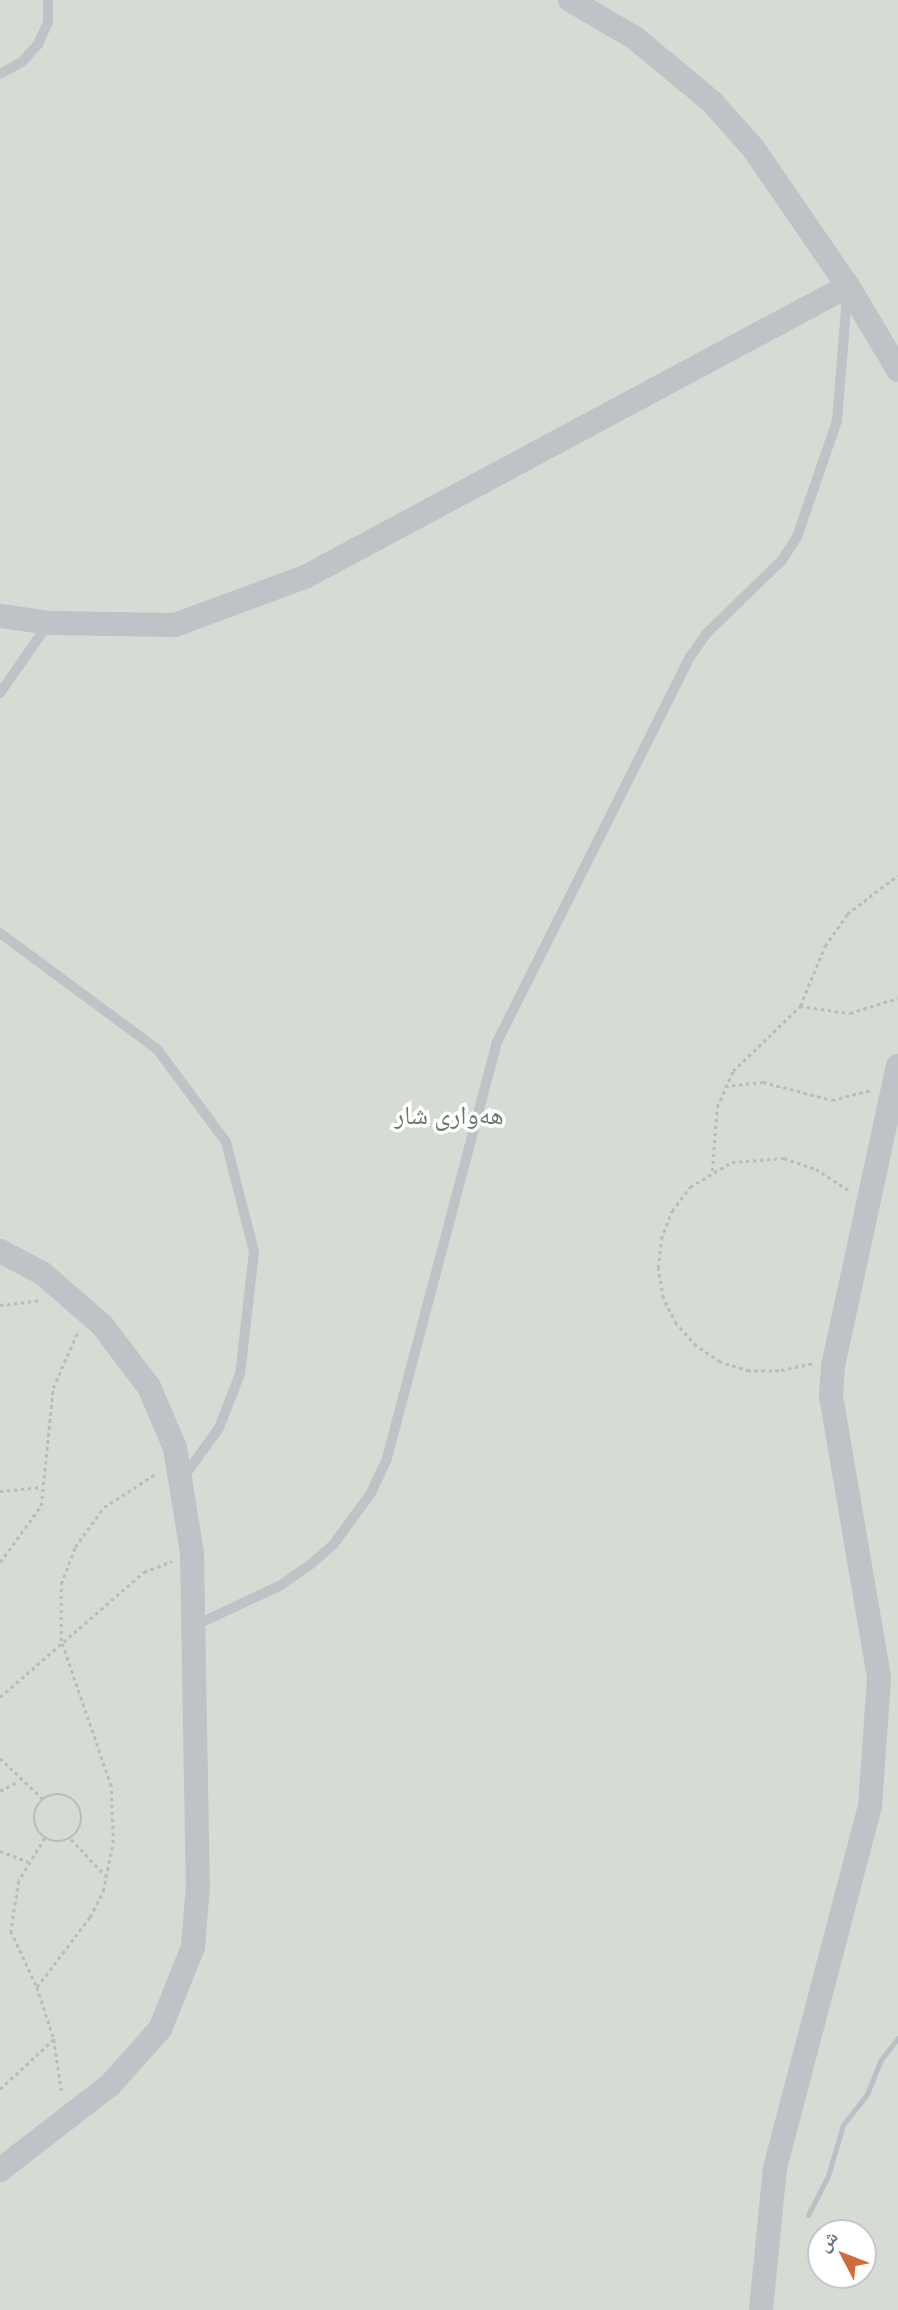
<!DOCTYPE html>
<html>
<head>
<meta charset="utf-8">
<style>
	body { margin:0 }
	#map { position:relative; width:898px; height:2310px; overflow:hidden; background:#f7f7f4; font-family:Karla,"Noto Naskh Arabic",sans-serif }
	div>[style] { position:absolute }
	.green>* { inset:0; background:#d6dbd4 }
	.stream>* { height:5px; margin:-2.5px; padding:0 2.5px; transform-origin:2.5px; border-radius:2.5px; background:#b8c1c6 }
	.path>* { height:2.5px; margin-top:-1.25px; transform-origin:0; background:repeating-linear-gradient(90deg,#b9bbbe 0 3.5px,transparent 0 7px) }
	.path>.ring { margin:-1.25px; padding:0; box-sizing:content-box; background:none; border:2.5px solid #b9bbbe; border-radius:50% }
	.service>* { height:10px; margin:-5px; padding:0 5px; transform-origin:5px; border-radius:5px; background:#bfc2c6 }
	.tertiary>* { height:24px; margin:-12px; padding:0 12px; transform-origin:12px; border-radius:12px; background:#bfc2c6 }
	span { translate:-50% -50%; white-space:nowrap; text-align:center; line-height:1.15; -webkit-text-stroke:7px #fff; paint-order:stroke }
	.park-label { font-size:26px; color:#6a7a67 }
	.north { position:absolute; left:807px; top:2219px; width:70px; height:70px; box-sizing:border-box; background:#fff; border:2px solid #c3c8cd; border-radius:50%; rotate:312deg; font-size:19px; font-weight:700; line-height:28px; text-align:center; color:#697582 }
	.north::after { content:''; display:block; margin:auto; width:24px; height:32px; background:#cf6c3c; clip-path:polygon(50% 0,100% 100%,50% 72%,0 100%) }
</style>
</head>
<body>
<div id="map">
	<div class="green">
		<div style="clip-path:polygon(evenodd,0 0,898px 0,898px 2310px,0 2310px,0 0,821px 2233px,863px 2233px,863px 2275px,821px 2275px,821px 2233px)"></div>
	</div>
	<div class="stream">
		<div style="left:808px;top:2215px;width:44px;rotate:-62.9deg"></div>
		<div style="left:828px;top:2176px;width:53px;rotate:-73.6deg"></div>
		<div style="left:843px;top:2125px;width:39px;rotate:-52deg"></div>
		<div style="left:867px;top:2094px;width:35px;rotate:-68deg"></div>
		<div style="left:880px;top:2061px;width:29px;rotate:-52deg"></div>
	</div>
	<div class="path">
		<div style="left:800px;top:1006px;width:50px;rotate:8deg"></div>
		<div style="left:850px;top:1013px;width:50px;rotate:-17.4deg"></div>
		<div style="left:725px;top:1086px;width:38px;rotate:-6deg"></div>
		<div style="left:763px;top:1082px;width:71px;rotate:14.6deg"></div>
		<div style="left:832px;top:1100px;width:40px;rotate:-14.4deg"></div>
		<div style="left:712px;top:1171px;width:64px;rotate:-85.5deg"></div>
		<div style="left:717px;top:1107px;width:39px;rotate:-66deg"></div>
		<div style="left:733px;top:1071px;width:93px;rotate:-44.1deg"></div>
		<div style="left:800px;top:1006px;width:65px;rotate:-67.4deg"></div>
		<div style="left:825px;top:946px;width:39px;rotate:-55deg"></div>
		<div style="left:847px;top:914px;width:64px;rotate:-37.4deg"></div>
		<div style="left:0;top:1305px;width:42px;rotate:-6.8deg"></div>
		<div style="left:812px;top:1364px;width:34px;rotate:168deg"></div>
		<div style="left:779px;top:1371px;width:30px;rotate:180deg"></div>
		<div style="left:749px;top:1371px;width:30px;rotate:-163deg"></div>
		<div style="left:720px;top:1362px;width:29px;rotate:-146deg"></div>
		<div style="left:696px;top:1346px;width:30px;rotate:-132deg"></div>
		<div style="left:676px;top:1324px;width:29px;rotate:-117deg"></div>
		<div style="left:663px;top:1298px;width:30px;rotate:-99deg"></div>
		<div style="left:658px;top:1268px;width:29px;rotate:-84deg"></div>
		<div style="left:661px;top:1239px;width:30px;rotate:-69deg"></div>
		<div style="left:672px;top:1211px;width:30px;rotate:-53deg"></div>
		<div style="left:690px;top:1187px;width:49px;rotate:-30.8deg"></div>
		<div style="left:732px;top:1162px;width:52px;rotate:-4.4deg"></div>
		<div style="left:784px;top:1158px;width:34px;rotate:19deg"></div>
		<div style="left:816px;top:1169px;width:40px;rotate:32.9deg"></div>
		<div style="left:0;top:1491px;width:42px;rotate:-5.4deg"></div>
		<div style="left:0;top:1562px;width:69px;rotate:-53.8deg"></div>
		<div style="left:41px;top:1506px;width:119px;rotate:-84.2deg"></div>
		<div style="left:53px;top:1388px;width:62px;rotate:-66.3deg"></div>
		<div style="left:0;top:1697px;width:191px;rotate:-41deg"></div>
		<div style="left:144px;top:1572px;width:30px;rotate:-21deg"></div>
		<div style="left:0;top:1758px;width:59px;rotate:43.6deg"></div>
		<div style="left:0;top:1791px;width:21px;rotate:-28deg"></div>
		<div class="ring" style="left:34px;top:1794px;width:45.5px;height:45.5px"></div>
		<div style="left:45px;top:1838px;width:50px;rotate:121.2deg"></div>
		<div style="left:19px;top:1881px;width:51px;rotate:99.1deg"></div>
		<div style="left:11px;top:1931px;width:62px;rotate:65.1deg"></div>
		<div style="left:37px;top:1987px;width:55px;rotate:71.9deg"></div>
		<div style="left:54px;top:2039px;width:56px;rotate:81.7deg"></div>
		<div style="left:71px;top:1839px;width:52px;rotate:46.5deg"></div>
		<div style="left:0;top:1851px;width:30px;rotate:21deg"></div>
		<div style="left:37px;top:1987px;width:88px;rotate:-52.9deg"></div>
		<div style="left:90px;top:1917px;width:29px;rotate:-63deg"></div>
		<div style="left:103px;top:1891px;width:49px;rotate:-78.2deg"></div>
		<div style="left:113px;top:1843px;width:57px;rotate:-92deg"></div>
		<div style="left:111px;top:1786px;width:153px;rotate:-109deg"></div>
		<div style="left:61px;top:1641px;width:57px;rotate:-90deg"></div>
		<div style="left:61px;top:1584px;width:40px;rotate:-69deg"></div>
		<div style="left:75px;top:1547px;width:49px;rotate:-54.1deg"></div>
		<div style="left:104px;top:1507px;width:63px;rotate:-32.7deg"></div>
		<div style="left:0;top:2089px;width:74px;rotate:-42.8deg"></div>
	</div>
	<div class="service">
		<div style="left:0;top:74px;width:25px;rotate:-29deg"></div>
		<div style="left:22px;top:62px;width:24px;rotate:-48deg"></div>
		<div style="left:38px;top:44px;width:23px;rotate:-65deg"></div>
		<div style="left:48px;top:23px;width:23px;rotate:-90deg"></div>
		<div style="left:0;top:693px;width:85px;rotate:-55deg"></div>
		<div style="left:0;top:933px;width:195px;rotate:36.5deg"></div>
		<div style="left:157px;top:1049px;width:116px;rotate:53.4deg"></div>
		<div style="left:226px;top:1142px;width:114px;rotate:75.7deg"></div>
		<div style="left:254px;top:1252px;width:123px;rotate:96.5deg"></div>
		<div style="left:240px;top:1374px;width:58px;rotate:111.3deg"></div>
		<div style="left:219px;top:1428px;width:62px;rotate:125.8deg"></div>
		<div style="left:194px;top:1626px;width:96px;rotate:-25.2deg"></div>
		<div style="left:281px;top:1585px;width:37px;rotate:-35deg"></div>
		<div style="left:311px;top:1564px;width:29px;rotate:-41deg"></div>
		<div style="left:333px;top:1545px;width:64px;rotate:-53.8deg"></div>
		<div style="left:371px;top:1493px;width:38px;rotate:-65deg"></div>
		<div style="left:387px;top:1458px;width:428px;rotate:-75.2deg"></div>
		<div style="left:496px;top:1044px;width:433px;rotate:-63.4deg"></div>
		<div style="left:690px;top:657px;width:29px;rotate:-55deg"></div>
		<div style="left:707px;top:633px;width:105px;rotate:-44.2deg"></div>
		<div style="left:782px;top:560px;width:27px;rotate:-57deg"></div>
		<div style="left:797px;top:537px;width:123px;rotate:-71deg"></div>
		<div style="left:837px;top:421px;width:124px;rotate:-85.4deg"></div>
	</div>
	<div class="tertiary">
		<div style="left:570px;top:0;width:75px;rotate:30.3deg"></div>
		<div style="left:635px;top:38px;width:100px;rotate:39.7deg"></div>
		<div style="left:712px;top:102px;width:62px;rotate:48.3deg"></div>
		<div style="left:753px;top:148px;width:168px;rotate:55.5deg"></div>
		<div style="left:848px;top:286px;width:98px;rotate:59.2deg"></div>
		<div style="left:0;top:616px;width:50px;rotate:8deg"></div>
		<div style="left:50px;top:623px;width:125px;rotate:0.9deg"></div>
		<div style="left:175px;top:625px;width:139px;rotate:-20.3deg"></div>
		<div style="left:305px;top:577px;width:616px;rotate:-28.19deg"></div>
		<div style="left:0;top:1251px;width:47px;rotate:27.6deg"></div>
		<div style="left:42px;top:1273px;width:79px;rotate:40.9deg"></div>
		<div style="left:102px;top:1325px;width:78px;rotate:52.8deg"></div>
		<div style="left:149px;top:1387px;width:66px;rotate:66.9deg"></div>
		<div style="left:175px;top:1448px;width:106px;rotate:80.8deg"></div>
		<div style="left:192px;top:1553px;width:333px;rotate:89deg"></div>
		<div style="left:198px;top:1886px;width:61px;rotate:94.7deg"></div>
		<div style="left:193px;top:1947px;width:88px;rotate:111.9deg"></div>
		<div style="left:160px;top:2029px;width:75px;rotate:131.8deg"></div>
		<div style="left:110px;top:2085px;width:139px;rotate:142.3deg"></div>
		<div style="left:761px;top:2310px;width:143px;rotate:-84.4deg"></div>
		<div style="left:775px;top:2168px;width:373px;rotate:-75.3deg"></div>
		<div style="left:870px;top:1807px;width:130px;rotate:-86deg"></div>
		<div style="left:879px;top:1677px;width:286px;rotate:-99.7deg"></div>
		<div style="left:831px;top:1395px;width:29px;rotate:-86deg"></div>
		<div style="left:833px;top:1366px;width:307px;rotate:-77.8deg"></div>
	</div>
	<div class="park-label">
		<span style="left:449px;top:1116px">هەواری شار</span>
	</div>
	<div class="north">ش</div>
</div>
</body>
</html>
